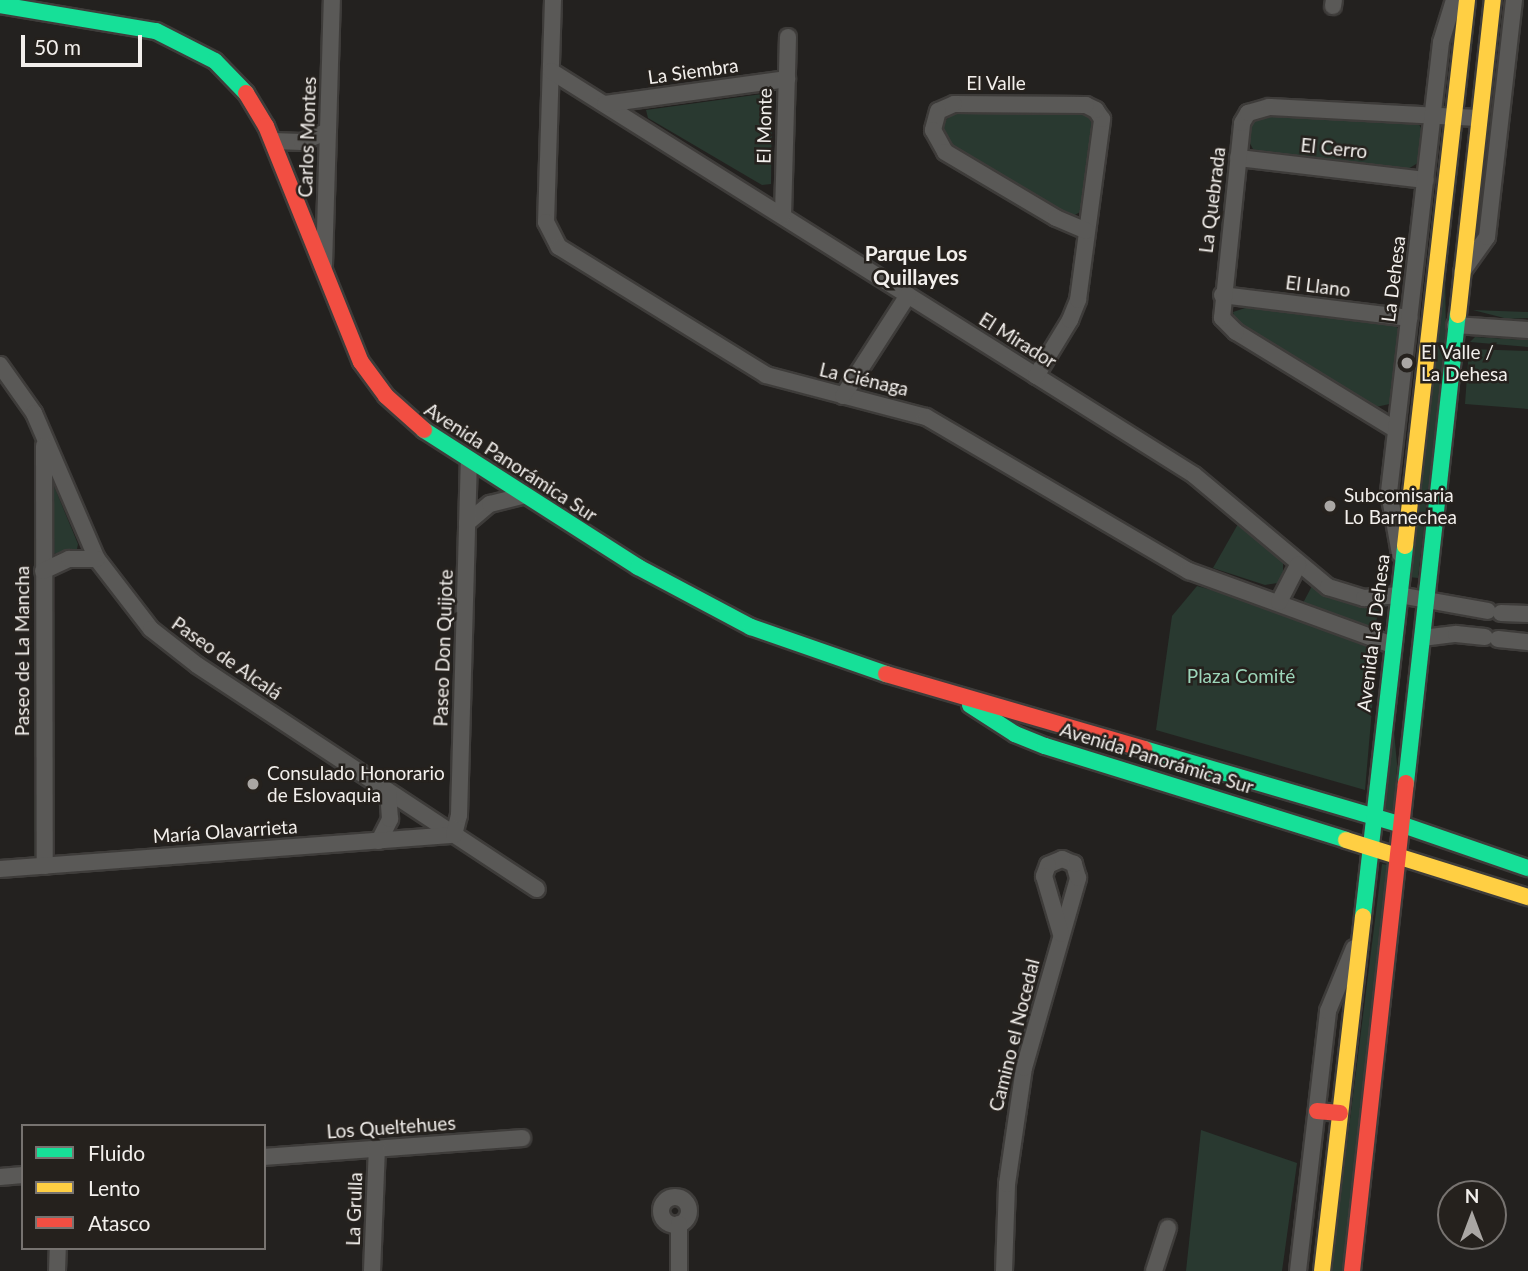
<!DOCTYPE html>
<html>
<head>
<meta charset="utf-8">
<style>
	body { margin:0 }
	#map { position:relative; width:1528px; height:1271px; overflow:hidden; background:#23211f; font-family:Lato,sans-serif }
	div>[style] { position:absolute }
	.green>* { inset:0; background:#293930 }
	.roads { filter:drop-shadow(2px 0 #3e3c3a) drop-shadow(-2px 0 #3e3c3a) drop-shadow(0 2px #3e3c3a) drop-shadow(0 -2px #3e3c3a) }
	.street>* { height:16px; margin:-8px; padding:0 8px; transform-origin:8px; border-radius:8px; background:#5a5957 }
	.street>.ring { margin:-8px; padding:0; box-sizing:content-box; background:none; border:16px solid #5a5957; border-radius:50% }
	.fast>* { height:16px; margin:-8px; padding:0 8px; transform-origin:8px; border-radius:8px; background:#16e098 }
	.slow>* { height:16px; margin:-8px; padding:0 8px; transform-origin:8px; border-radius:8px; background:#ffcf43 }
	.jam>* { height:16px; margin:-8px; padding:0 8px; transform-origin:8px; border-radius:8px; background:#f24e42 }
	.dots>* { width:19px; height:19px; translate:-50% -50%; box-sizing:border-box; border:4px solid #25211d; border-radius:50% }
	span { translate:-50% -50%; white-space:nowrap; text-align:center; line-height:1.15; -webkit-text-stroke:5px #25211d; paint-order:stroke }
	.street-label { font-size:19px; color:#f2efec }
	.poi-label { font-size:19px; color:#f2efec }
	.left { translate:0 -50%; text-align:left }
	.park-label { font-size:19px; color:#9dd6ba }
	.neighbourhood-label { font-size:21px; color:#f2efec; font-weight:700 }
	.legend { position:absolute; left:21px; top:1124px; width:245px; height:126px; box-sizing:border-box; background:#25211d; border:2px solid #777370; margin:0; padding:9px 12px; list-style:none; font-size:21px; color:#f2efec }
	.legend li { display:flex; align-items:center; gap:14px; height:35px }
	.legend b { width:35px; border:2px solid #777370 }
	.north { position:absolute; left:1437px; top:1180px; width:70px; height:70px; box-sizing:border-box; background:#25211d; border:2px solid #777370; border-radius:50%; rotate:0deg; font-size:19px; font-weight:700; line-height:28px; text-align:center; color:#f2efec }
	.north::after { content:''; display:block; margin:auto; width:24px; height:32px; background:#aaa7a4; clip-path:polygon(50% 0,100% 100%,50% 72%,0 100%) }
	.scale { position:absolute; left:21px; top:35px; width:121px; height:32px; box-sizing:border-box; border:4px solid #f2efec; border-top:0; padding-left:9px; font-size:21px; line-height:24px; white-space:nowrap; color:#f2efec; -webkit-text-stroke:5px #25211d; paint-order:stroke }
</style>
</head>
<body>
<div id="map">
	<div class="green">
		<div style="clip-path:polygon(762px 94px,772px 103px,771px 184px,762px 185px,648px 118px,646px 110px)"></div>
		<div style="clip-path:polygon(954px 112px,1088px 115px,1093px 126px,1082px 211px,1071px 217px,1059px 213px,951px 145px,942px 124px)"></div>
		<div style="clip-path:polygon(1263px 115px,1417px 121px,1424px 133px,1421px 161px,1408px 169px,1263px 153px,1253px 149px,1247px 138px,1250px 123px)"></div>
		<div style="clip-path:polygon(1445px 268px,1446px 339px,1418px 578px,1409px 577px)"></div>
		<div style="clip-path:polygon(1248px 307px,1381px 320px,1395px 325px,1401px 332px,1394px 403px,1376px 407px,1236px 325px,1233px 312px)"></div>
		<div style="clip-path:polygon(1473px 310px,1528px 312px,1528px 318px,1508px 319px)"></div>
		<div style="clip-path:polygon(1475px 337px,1528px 340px,1528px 347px,1470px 342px)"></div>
		<div style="clip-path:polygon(1469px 349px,1528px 351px,1528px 409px,1465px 404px)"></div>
		<div style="clip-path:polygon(54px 486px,78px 544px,77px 549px,53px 554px,50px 490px)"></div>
		<div style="clip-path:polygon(1242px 517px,1283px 563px,1283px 582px,1265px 585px,1213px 568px)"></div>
		<div style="clip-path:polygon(1313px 584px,1332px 595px,1379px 610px,1373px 634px,1303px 603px)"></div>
		<div style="clip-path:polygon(1197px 586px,1266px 605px,1377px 651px,1365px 790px,1156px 730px,1172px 616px)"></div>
		<div style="clip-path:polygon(1392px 710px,1397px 764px,1395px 808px,1390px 813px,1384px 811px)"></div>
		<div style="clip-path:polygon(1382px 864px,1388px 865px,1343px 1271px,1331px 1271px)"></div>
		<div style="clip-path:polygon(1201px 1130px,1297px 1163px,1282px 1271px,1186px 1271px)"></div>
	</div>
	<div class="roads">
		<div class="street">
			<div style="left:553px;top:0;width:222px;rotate:91.8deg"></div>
			<div style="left:546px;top:222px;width:28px;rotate:63deg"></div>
			<div style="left:559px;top:247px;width:243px;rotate:31.7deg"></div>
			<div style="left:766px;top:375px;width:165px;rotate:14.7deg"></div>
			<div style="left:926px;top:417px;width:305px;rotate:30.4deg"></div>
			<div style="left:1189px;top:571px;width:216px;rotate:20deg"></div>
			<div style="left:1333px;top:6px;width:6px;rotate:-81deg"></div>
			<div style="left:551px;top:71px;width:759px;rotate:32.14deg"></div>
			<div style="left:1194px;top:475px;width:175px;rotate:39.9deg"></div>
			<div style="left:1328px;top:587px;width:38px;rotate:17deg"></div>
			<div style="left:1364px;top:598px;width:35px;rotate:-5deg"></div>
			<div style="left:1399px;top:595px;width:90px;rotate:10.2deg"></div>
			<div style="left:605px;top:104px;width:184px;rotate:-7.8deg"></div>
			<div style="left:273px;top:141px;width:29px;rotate:2deg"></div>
			<div style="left:302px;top:142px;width:28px;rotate:-23deg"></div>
			<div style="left:1238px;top:158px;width:189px;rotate:6.7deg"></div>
			<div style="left:783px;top:215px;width:178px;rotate:-88.4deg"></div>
			<div style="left:324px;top:265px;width:265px;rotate:-88.3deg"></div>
			<div style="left:1462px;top:272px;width:43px;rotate:-54.5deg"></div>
			<div style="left:1487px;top:237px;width:239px;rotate:-83.5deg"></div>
			<div style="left:1222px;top:295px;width:189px;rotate:7deg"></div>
			<div style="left:1455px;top:325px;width:73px;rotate:3.9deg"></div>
			<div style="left:0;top:365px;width:59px;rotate:54.7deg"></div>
			<div style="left:34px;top:413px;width:159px;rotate:66.7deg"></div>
			<div style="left:97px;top:559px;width:88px;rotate:52.4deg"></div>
			<div style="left:151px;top:629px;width:58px;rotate:38deg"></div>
			<div style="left:197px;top:665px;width:407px;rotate:33.4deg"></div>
			<div style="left:1036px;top:376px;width:66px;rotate:-58.7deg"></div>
			<div style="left:1070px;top:320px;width:22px;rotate:-68deg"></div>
			<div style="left:1078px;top:300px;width:183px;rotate:-82.4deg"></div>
			<div style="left:1102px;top:119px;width:11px;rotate:-124deg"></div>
			<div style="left:1096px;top:110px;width:11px;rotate:-153deg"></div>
			<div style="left:1086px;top:105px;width:132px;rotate:-179.6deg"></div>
			<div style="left:954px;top:104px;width:17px;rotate:156deg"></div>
			<div style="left:938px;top:111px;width:20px;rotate:105deg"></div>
			<div style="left:933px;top:130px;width:25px;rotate:61deg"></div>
			<div style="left:945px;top:152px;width:129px;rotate:30.7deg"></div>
			<div style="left:1056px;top:218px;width:33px;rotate:23deg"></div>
			<div style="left:843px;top:396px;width:120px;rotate:-57.2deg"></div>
			<div style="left:1396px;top:430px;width:188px;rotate:-148.5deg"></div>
			<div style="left:1236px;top:332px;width:20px;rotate:-135deg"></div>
			<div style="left:1222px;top:318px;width:196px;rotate:-84.1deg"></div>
			<div style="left:1242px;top:123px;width:12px;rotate:-59deg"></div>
			<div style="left:1248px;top:113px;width:22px;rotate:-16deg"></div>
			<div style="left:1269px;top:107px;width:210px;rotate:3deg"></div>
			<div style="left:44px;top:446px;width:420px;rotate:89.9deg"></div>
			<div style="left:467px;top:523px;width:30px;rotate:-40deg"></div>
			<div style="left:490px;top:504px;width:34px;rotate:-14deg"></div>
			<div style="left:1400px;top:554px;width:63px;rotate:-100.1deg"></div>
			<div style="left:1389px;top:492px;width:453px;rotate:-83.4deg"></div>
			<div style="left:1441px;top:42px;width:44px;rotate:-72.8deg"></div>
			<div style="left:43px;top:571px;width:29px;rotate:-25deg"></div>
			<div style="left:69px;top:559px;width:28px"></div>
			<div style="left:1279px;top:602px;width:42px;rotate:-62.8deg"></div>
			<div style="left:1501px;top:613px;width:27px;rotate:2deg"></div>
			<div style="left:1422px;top:638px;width:34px;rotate:-7deg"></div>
			<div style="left:1456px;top:634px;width:29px;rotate:6deg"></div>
			<div style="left:1498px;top:639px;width:30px;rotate:6deg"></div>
			<div style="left:379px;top:841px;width:25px;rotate:-63deg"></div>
			<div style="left:390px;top:819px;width:28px;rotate:-94deg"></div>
			<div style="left:0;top:869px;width:455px;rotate:-4.3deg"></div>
			<div style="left:454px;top:835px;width:21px;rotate:-76deg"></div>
			<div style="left:459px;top:815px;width:353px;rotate:-88.4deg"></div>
			<div style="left:264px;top:1157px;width:259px;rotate:-4.2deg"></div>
			<div style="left:0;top:1177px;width:23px;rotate:-5deg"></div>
			<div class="ring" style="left:661px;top:1197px;width:12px;height:12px"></div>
			<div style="left:679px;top:1224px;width:47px;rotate:90deg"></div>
			<div style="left:57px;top:1271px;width:23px;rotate:-88deg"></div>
			<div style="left:372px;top:1271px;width:122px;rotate:-87.7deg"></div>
			<div style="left:1004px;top:1271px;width:87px;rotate:-88deg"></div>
			<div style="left:1007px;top:1184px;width:117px;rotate:-81.7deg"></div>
			<div style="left:1024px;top:1068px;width:198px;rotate:-74.1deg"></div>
			<div style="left:1078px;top:878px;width:15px;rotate:-106deg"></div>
			<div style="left:1074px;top:864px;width:13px;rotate:-157deg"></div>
			<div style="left:1062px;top:859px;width:15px;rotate:157deg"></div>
			<div style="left:1048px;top:865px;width:12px;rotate:110deg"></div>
			<div style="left:1044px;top:876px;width:60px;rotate:73.7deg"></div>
			<div style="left:1154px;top:1271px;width:45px;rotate:-72deg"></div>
			<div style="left:1298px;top:1271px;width:262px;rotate:-83.4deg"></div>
			<div style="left:1328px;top:1011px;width:68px;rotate:-67.6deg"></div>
		</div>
		<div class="fast">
			<div style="left:0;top:5px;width:158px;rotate:9.5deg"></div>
			<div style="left:156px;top:31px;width:66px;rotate:27deg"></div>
			<div style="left:215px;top:61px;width:45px;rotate:45.9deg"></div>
			<div style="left:424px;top:430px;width:254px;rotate:32.6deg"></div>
			<div style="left:638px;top:567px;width:128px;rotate:28deg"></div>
			<div style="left:751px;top:627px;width:143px;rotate:19.2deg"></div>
			<div style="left:970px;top:705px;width:54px;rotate:32.8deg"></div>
			<div style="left:1015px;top:734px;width:32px;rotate:22deg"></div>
			<div style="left:1045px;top:746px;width:315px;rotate:17.3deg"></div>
			<div style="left:1144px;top:749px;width:270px;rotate:16.4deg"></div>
			<div style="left:1403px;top:825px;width:132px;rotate:19deg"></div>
			<div style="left:1406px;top:783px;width:471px;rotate:-83.7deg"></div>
			<div style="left:1363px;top:916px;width:372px;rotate:-83.5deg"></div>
		</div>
		<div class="slow">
			<div style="left:1458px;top:315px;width:317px;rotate:-83.7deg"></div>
			<div style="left:1405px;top:546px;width:550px;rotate:-83.52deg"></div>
			<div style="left:1346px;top:840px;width:191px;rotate:17.4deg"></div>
			<div style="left:1322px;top:1271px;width:357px;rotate:-83.4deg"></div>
		</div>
		<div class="jam">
			<div style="left:246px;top:93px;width:39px;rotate:59deg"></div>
			<div style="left:266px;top:126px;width:254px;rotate:68.1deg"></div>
			<div style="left:361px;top:362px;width:42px;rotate:53.7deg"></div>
			<div style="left:386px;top:396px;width:51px;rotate:41.8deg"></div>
			<div style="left:886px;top:674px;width:269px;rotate:16.2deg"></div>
			<div style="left:1317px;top:1111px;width:23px;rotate:5deg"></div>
			<div style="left:1352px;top:1271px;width:491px;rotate:-83.7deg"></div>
		</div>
	</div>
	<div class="dots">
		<div style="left:1407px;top:363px;background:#aaa7a4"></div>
		<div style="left:1330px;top:506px;background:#aaa7a4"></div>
		<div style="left:253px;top:784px;background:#aaa7a4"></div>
	</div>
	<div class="street-label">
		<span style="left:693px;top:71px;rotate:-8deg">La Siembra</span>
		<span style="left:996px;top:83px">El Valle</span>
		<span style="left:764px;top:126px;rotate:-89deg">El Monte</span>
		<span style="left:307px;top:137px;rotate:-88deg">Carlos Montes</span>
		<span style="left:1334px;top:148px;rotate:6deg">El Cerro</span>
		<span style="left:1212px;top:200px;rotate:-83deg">La Quebrada</span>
		<span style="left:1393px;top:279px;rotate:-83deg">La Dehesa</span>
		<span style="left:1318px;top:286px;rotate:7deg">El Llano</span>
		<span style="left:1018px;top:340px;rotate:32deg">El Mirador</span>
		<span style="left:864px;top:379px;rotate:13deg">La Ciénaga</span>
		<span style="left:511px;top:462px;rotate:33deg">Avenida Panorámica Sur</span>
		<span style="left:1373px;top:633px;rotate:-83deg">Avenida La Dehesa</span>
		<span style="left:443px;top:648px;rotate:-88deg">Paseo Don Quijote</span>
		<span style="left:22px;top:651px;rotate:-90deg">Paseo de La Mancha</span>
		<span style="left:227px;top:658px;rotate:35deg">Paseo de Alcalá</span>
		<span style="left:1157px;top:758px;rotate:17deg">Avenida Panorámica Sur</span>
		<span style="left:225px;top:831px;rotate:-4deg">María Olavarrieta</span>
		<span style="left:1014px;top:1035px;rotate:-76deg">Camino el Nocedal</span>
		<span style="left:391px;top:1127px;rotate:-4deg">Los Queltehues</span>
		<span style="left:354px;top:1209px;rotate:-88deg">La Grulla</span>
	</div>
	<div class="poi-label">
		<span class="left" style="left:1421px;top:363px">El Valle /<br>La Dehesa</span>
		<span class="left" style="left:1344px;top:506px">Subcomisaria<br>Lo Barnechea</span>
		<span class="left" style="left:267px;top:784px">Consulado Honorario<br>de Eslovaquia</span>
	</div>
	<div class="park-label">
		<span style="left:1241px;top:676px">Plaza Comité</span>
	</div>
	<div class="neighbourhood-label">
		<span style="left:916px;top:265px">Parque Los<br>Quillayes</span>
	</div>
	<ul class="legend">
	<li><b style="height:9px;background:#16e098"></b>Fluido</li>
	<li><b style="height:9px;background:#ffcf43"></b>Lento</li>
	<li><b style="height:9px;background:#f24e42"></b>Atasco</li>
	</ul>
	<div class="north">N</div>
	<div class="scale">50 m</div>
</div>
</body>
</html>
